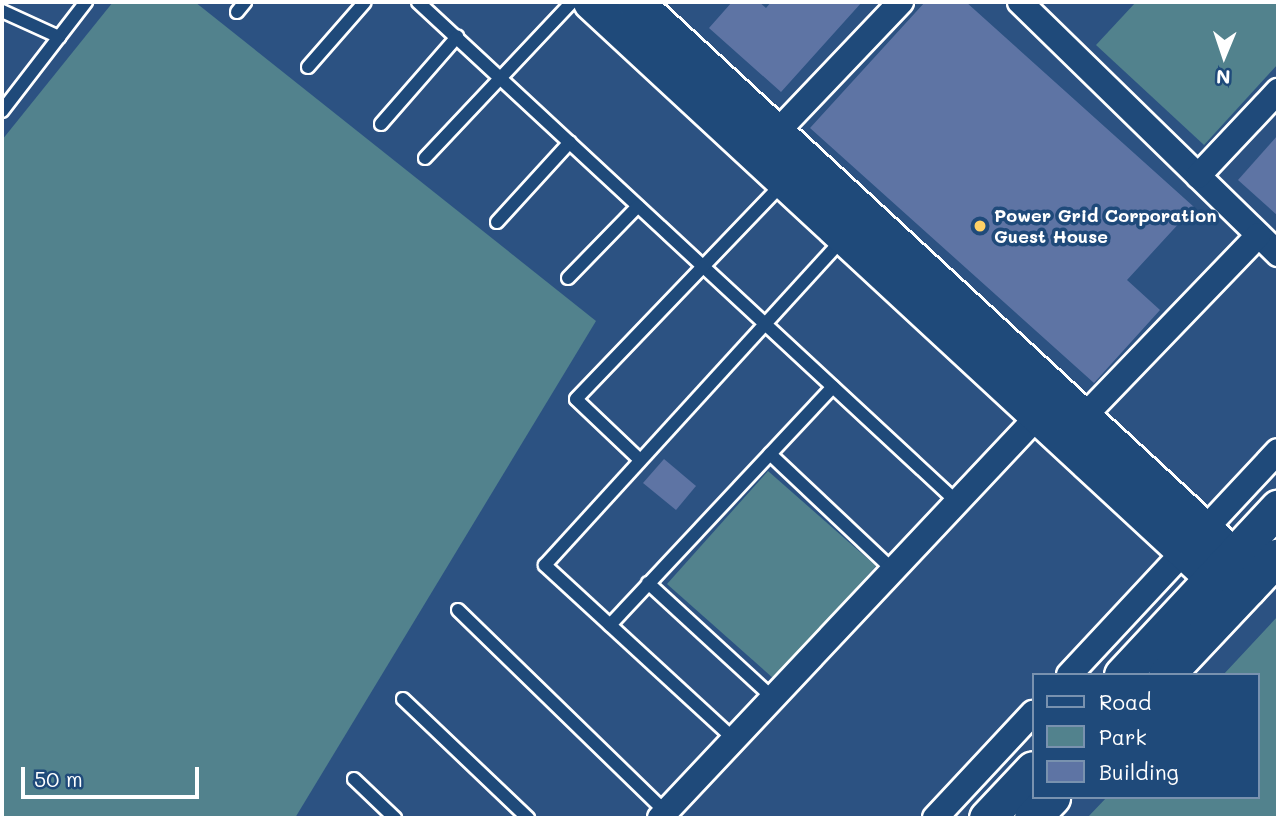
<!DOCTYPE html>
<html>
<head>
<meta charset="utf-8">
<style>
	body { margin:0 }
	#map { position:relative; width:1280px; height:820px; overflow:hidden; background:#2c5282; font-family:Mali,sans-serif }
	div>[style] { position:absolute }
	.green>* { inset:0; background:#52828d }
	.building>* { inset:0; background:#5e74a4 }
	.roads { filter:drop-shadow(2px 0 #fff) drop-shadow(-2px 0 #fff) drop-shadow(0 2px #fff) drop-shadow(0 -2px #fff) }
	.lane>* { height:12px; margin:-6px; padding:0 6px; transform-origin:6px; border-radius:6px; background:#1f4a7a }
	.street>* { height:24px; margin:-12px; padding:0 12px; transform-origin:12px; border-radius:12px; background:#1f4a7a }
	.secondary>* { height:35px; margin:-17.5px; padding:0 17.5px; transform-origin:17.5px; border-radius:17.5px; background:#1f4a7a }
	.dots>* { width:19px; height:19px; translate:-50% -50%; box-sizing:border-box; border:4px solid #1f4a7a; border-radius:50% }
	span { translate:-50% -50%; white-space:nowrap; text-align:center; line-height:1.15; -webkit-text-stroke:7px #1f4a7a; paint-order:stroke }
	.poi-label { font-size:18px; color:#fff; font-weight:700 }
	.left { translate:0 -50%; text-align:left }
	.frame { position:absolute; inset:0; border:4px solid #fff; pointer-events:none }
	.legend { position:absolute; left:1032px; top:673px; width:228px; height:126px; box-sizing:border-box; background:#1f4a7a; border:2px solid #7992af; margin:0; padding:9px 12px; list-style:none; font-size:21px; color:#fff }
	.legend li { display:flex; align-items:center; gap:14px; height:35px }
	.legend b { width:35px; border:2px solid #7992af }
	.north { position:absolute; left:1189px; top:21px; width:70px; height:70px; -webkit-text-stroke:5px #1f4a7a; paint-order:stroke; rotate:182deg; font-size:19px; font-weight:700; line-height:28px; text-align:center; color:#fff }
	.north::after { content:''; display:block; margin:auto; width:24px; height:32px; background:#fff; clip-path:polygon(50% 0,100% 100%,50% 72%,0 100%) }
	.scale { position:absolute; left:21px; top:767px; width:178px; height:32px; box-sizing:border-box; border:4px solid #fff; border-top:0; padding-left:9px; font-size:21px; line-height:24px; white-space:nowrap; color:#fff; -webkit-text-stroke:5px #1f4a7a; paint-order:stroke }
</style>
</head>
<body>
<div id="map">
	<div class="green">
		<div style="clip-path:polygon(113px 2px,195px 2px,596px 321px,295px 818px,2px 818px,2px 140px)"></div>
		<div style="clip-path:polygon(1136px 2px,1278px 2px,1278px 64px,1204px 145px,1096px 45px)"></div>
		<div style="clip-path:polygon(768px 471px,876px 566px,774px 679px,667px 584px)"></div>
		<div style="clip-path:polygon(1278px 616px,1278px 818px,1087px 818px,1107px 797px,1257px 797px,1257px 675px,1223px 675px)"></div>
	</div>
	<div class="building">
		<div style="clip-path:polygon(732px 2px,759px 2px,766px 8px,771px 2px,862px 2px,781px 92px,709px 28px)"></div>
		<div style="clip-path:polygon(925px 2px,966px 2px,1194px 207px,1127px 280px,1160px 310px,1094px 383px,810px 128px)"></div>
		<div style="clip-path:polygon(1278px 135px,1278px 216px,1238px 180px)"></div>
		<div style="clip-path:polygon(664px 459px,696px 486px,676px 510px,643px 483px)"></div>
	</div>
	<div class="roads">
		<div class="lane">
			<div style="left:418px;top:2px;width:735px;rotate:42.85deg"></div>
			<div style="left:2px;top:11px;width:63px;rotate:24.5deg"></div>
			<div style="left:237px;top:12px;width:13px;rotate:-51deg"></div>
			<div style="left:308px;top:67px;width:86px;rotate:-48.8deg"></div>
			<div style="left:2px;top:111px;width:138px;rotate:-52.4deg"></div>
			<div style="left:381px;top:124px;width:116px;rotate:-48.9deg"></div>
			<div style="left:425px;top:158px;width:214px;rotate:-46.7deg"></div>
			<div style="left:497px;top:222px;width:108px;rotate:-47.6deg"></div>
			<div style="left:568px;top:278px;width:100px;rotate:-45.8deg"></div>
			<div style="left:770px;top:454px;width:169px;rotate:43.3deg"></div>
			<div style="left:640px;top:460px;width:88px;rotate:-136.4deg"></div>
			<div style="left:576px;top:399px;width:301px;rotate:-46.2deg"></div>
			<div style="left:648px;top:583px;width:170px;rotate:42.6deg"></div>
			<div style="left:458px;top:610px;width:294px;rotate:44.2deg"></div>
			<div style="left:610px;top:625px;width:326px;rotate:-46.9deg"></div>
			<div style="left:403px;top:699px;width:173px;rotate:43.6deg"></div>
			<div style="left:734px;top:739px;width:257px;rotate:-137.4deg"></div>
			<div style="left:545px;top:565px;width:443px;rotate:-47.6deg"></div>
			<div style="left:354px;top:779px;width:57px;rotate:43.6deg"></div>
		</div>
		<div class="street">
			<div style="left:1020px;top:2px;width:361px;rotate:44.3deg"></div>
			<div style="left:777px;top:132px;width:180px;rotate:-46.4deg"></div>
			<div style="left:1198px;top:176px;width:117px;rotate:-46.7deg"></div>
			<div style="left:1072px;top:429px;width:269px;rotate:-46.1deg"></div>
			<div style="left:1069px;top:675px;width:306px;rotate:-47deg"></div>
			<div style="left:660px;top:818px;width:552px;rotate:-46.76deg"></div>
			<div style="left:935px;top:818px;width:144px;rotate:-47deg"></div>
		</div>
		<div class="secondary">
			<div style="left:591px;top:2px;width:848px;rotate:42.8deg"></div>
			<div style="left:1213px;top:578px;width:36px;rotate:16deg"></div>
			<div style="left:635px;top:2px;width:815px;rotate:42.81deg"></div>
			<div style="left:1233px;top:556px;width:35px;rotate:65deg"></div>
			<div style="left:1122px;top:675px;width:229px;rotate:-47deg"></div>
			<div style="left:1166px;top:675px;width:163px;rotate:-46.7deg"></div>
			<div style="left:987px;top:818px;width:67px;rotate:-46.8deg"></div>
			<div style="left:1032px;top:818px;width:29px;rotate:-46deg"></div>
		</div>
	</div>
	<div class="dots">
		<div style="left:980px;top:226px;background:#ffd166"></div>
	</div>
	<div class="poi-label">
		<span class="left" style="left:994px;top:226px">Power Grid Corporation<br>Guest House</span>
	</div>
	<div class="frame"></div>
	<ul class="legend">
	<li><b style="height:9px;background:#1f4a7a"></b>Road</li>
	<li><b style="height:19px;background:#52828d"></b>Park</li>
	<li><b style="height:19px;background:#5e74a4"></b>Building</li>
	</ul>
	<div class="north">N</div>
	<div class="scale">50 m</div>
</div>
</body>
</html>
